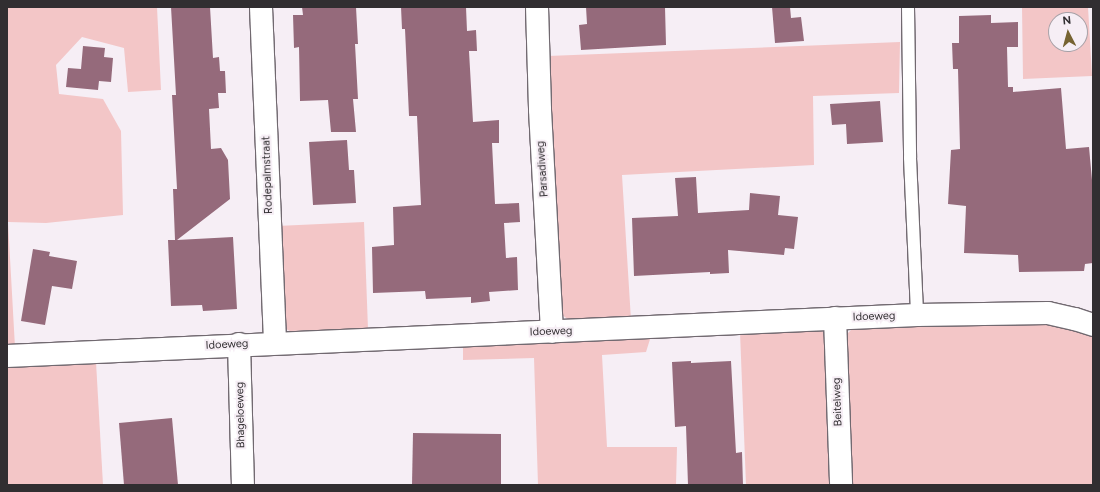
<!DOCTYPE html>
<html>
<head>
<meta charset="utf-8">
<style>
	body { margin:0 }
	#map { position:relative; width:1100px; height:492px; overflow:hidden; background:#f6eef5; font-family:Figtree,sans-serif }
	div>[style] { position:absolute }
	.green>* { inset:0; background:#f3c6c7 }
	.building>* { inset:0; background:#956a7b }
	.roads { filter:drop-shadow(1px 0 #716970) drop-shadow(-1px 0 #716970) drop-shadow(0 1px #716970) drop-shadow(0 -1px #716970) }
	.lane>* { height:12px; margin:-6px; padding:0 6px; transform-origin:6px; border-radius:6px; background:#fff }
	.street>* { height:22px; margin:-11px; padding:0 11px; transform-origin:11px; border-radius:11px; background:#fff }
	span { translate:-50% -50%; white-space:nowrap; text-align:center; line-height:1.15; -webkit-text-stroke:4px #f6eef5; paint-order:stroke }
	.street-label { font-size:11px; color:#312e31 }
	.frame { position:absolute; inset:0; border:8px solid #312e31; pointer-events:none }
	.north { position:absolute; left:1048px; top:12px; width:40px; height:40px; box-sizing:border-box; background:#f6eef5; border:1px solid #a7a1a7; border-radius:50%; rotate:354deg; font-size:11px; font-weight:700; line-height:16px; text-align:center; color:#312e31 }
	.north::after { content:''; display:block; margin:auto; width:14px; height:18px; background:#766332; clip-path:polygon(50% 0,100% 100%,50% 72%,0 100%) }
</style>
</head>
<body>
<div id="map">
	<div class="green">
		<div style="clip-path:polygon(7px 7px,157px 7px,161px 90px,128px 92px,124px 48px,82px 37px,56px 65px,59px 94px,103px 99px,121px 131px,123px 215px,46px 223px,8px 222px,15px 347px,7px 347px)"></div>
		<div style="clip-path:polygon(evenodd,1022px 7px,1088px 7px,1092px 76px,1023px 79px,1022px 7px,1056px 20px,1080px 20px,1080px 44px,1056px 44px,1056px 20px)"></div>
		<div style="clip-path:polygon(900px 42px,899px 93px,813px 96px,814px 165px,622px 175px,631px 320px,572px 322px,562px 315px,559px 302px,548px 56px)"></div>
		<div style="clip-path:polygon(364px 222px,368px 329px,290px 331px,284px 328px,277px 226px)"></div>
		<div style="clip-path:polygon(1034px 321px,1070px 325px,1089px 334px,1093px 337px,1093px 485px,849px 485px,846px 335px,855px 326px)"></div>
		<div style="clip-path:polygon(821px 329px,828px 339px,831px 485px,746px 485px,740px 332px)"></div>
		<div style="clip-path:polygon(651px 336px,646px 352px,602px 355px,607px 447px,677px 447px,676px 485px,538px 485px,534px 358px,463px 360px,463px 342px)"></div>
		<div style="clip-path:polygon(96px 362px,103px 485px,7px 485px,7px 366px)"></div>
	</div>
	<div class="building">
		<div style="clip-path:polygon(171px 7px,210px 7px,213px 58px,219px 57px,220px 71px,225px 71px,226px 93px,218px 93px,219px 108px,209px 109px,211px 149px,221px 148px,228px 160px,230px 199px,177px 240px,233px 237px,237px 309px,203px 311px,202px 305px,171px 306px,168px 240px,175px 240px,173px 189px,177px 189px,172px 95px,176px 95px)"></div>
		<div style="clip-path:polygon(302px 7px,356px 7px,358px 44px,355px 44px,358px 99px,353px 99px,356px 132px,331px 132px,328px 100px,300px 101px,299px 47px,294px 48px,293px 15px,303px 15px)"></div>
		<div style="clip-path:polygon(401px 7px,466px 7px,467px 31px,476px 30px,477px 51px,469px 51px,473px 122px,499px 120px,499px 143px,492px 143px,495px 204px,519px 203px,520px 222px,504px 223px,506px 258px,517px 257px,518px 290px,489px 292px,490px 301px,471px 303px,471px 297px,426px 299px,425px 291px,373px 293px,372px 247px,394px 245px,393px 207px,421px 205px,417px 116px,409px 116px,405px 29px,402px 29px)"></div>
		<div style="clip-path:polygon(586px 7px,665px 7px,666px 45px,581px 50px,579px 25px,587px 24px)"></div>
		<div style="clip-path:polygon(772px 7px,790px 7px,791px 18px,801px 17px,804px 41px,775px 43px)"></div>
		<div style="clip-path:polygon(991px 15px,991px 23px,1018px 22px,1018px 47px,1007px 47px,1008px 87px,1013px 87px,1013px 92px,1061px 88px,1066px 149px,1089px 147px,1093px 191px,1093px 263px,1085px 264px,1084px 271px,1019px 272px,1018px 255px,964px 253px,966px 206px,948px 204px,951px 150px,960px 149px,958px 69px,953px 69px,952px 43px,959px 43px,959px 16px)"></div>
		<div style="clip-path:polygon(83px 46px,105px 48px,104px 57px,113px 58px,111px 82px,99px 81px,98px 90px,66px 87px,68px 68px,81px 69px)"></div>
		<div style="clip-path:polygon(880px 101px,883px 142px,847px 144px,846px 124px,832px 125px,830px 104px)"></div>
		<div style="clip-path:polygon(347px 140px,349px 170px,354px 170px,356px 203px,313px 205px,309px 142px)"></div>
		<div style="clip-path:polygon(696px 177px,698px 213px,749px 210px,750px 193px,780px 196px,778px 215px,798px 217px,794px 249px,785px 248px,784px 255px,728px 250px,729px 273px,710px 274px,710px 272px,634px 276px,632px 218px,678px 216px,675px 178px)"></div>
		<div style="clip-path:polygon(33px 249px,50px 252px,49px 256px,77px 261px,72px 289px,52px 286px,45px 325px,21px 321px)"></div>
		<div style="clip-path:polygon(691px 361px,691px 363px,731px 361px,736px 453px,742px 452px,743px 485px,688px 485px,686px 426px,675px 427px,672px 362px)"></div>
		<div style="clip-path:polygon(172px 418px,178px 485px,124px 485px,119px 423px)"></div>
		<div style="clip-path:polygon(413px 433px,501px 434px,501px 485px,412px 485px)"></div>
	</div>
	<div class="roads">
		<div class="lane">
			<div style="left:908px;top:7px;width:151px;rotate:89.2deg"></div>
			<div style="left:910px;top:158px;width:157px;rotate:87.4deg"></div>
		</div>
		<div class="street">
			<div style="left:261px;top:7px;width:336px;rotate:87.6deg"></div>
			<div style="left:537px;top:7px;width:103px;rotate:88.3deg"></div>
			<div style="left:540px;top:110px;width:222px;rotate:86.9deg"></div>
			<div style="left:835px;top:318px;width:167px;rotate:87.9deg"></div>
			<div style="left:239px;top:344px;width:141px;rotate:88.4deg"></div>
			<div style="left:7px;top:356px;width:911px;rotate:-2.58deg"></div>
			<div style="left:917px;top:315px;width:131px;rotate:-0.9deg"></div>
			<div style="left:1048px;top:313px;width:28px;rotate:13deg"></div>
			<div style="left:1075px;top:319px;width:19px;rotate:18deg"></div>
		</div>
	</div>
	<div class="street-label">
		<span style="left:543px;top:169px;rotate:-94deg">Parsadiweg</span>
		<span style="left:268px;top:175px;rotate:-92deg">Rodepalmstraat</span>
		<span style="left:874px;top:317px;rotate:-2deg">Idoeweg</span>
		<span style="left:551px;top:332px;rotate:-2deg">Idoeweg</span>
		<span style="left:227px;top:345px;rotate:-3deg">Idoeweg</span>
		<span style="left:838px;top:402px;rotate:-92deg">Beitelweg</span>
		<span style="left:241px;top:415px;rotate:-91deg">Bhageloeweg</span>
	</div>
	<div class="frame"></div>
	<div class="north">N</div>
</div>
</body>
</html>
